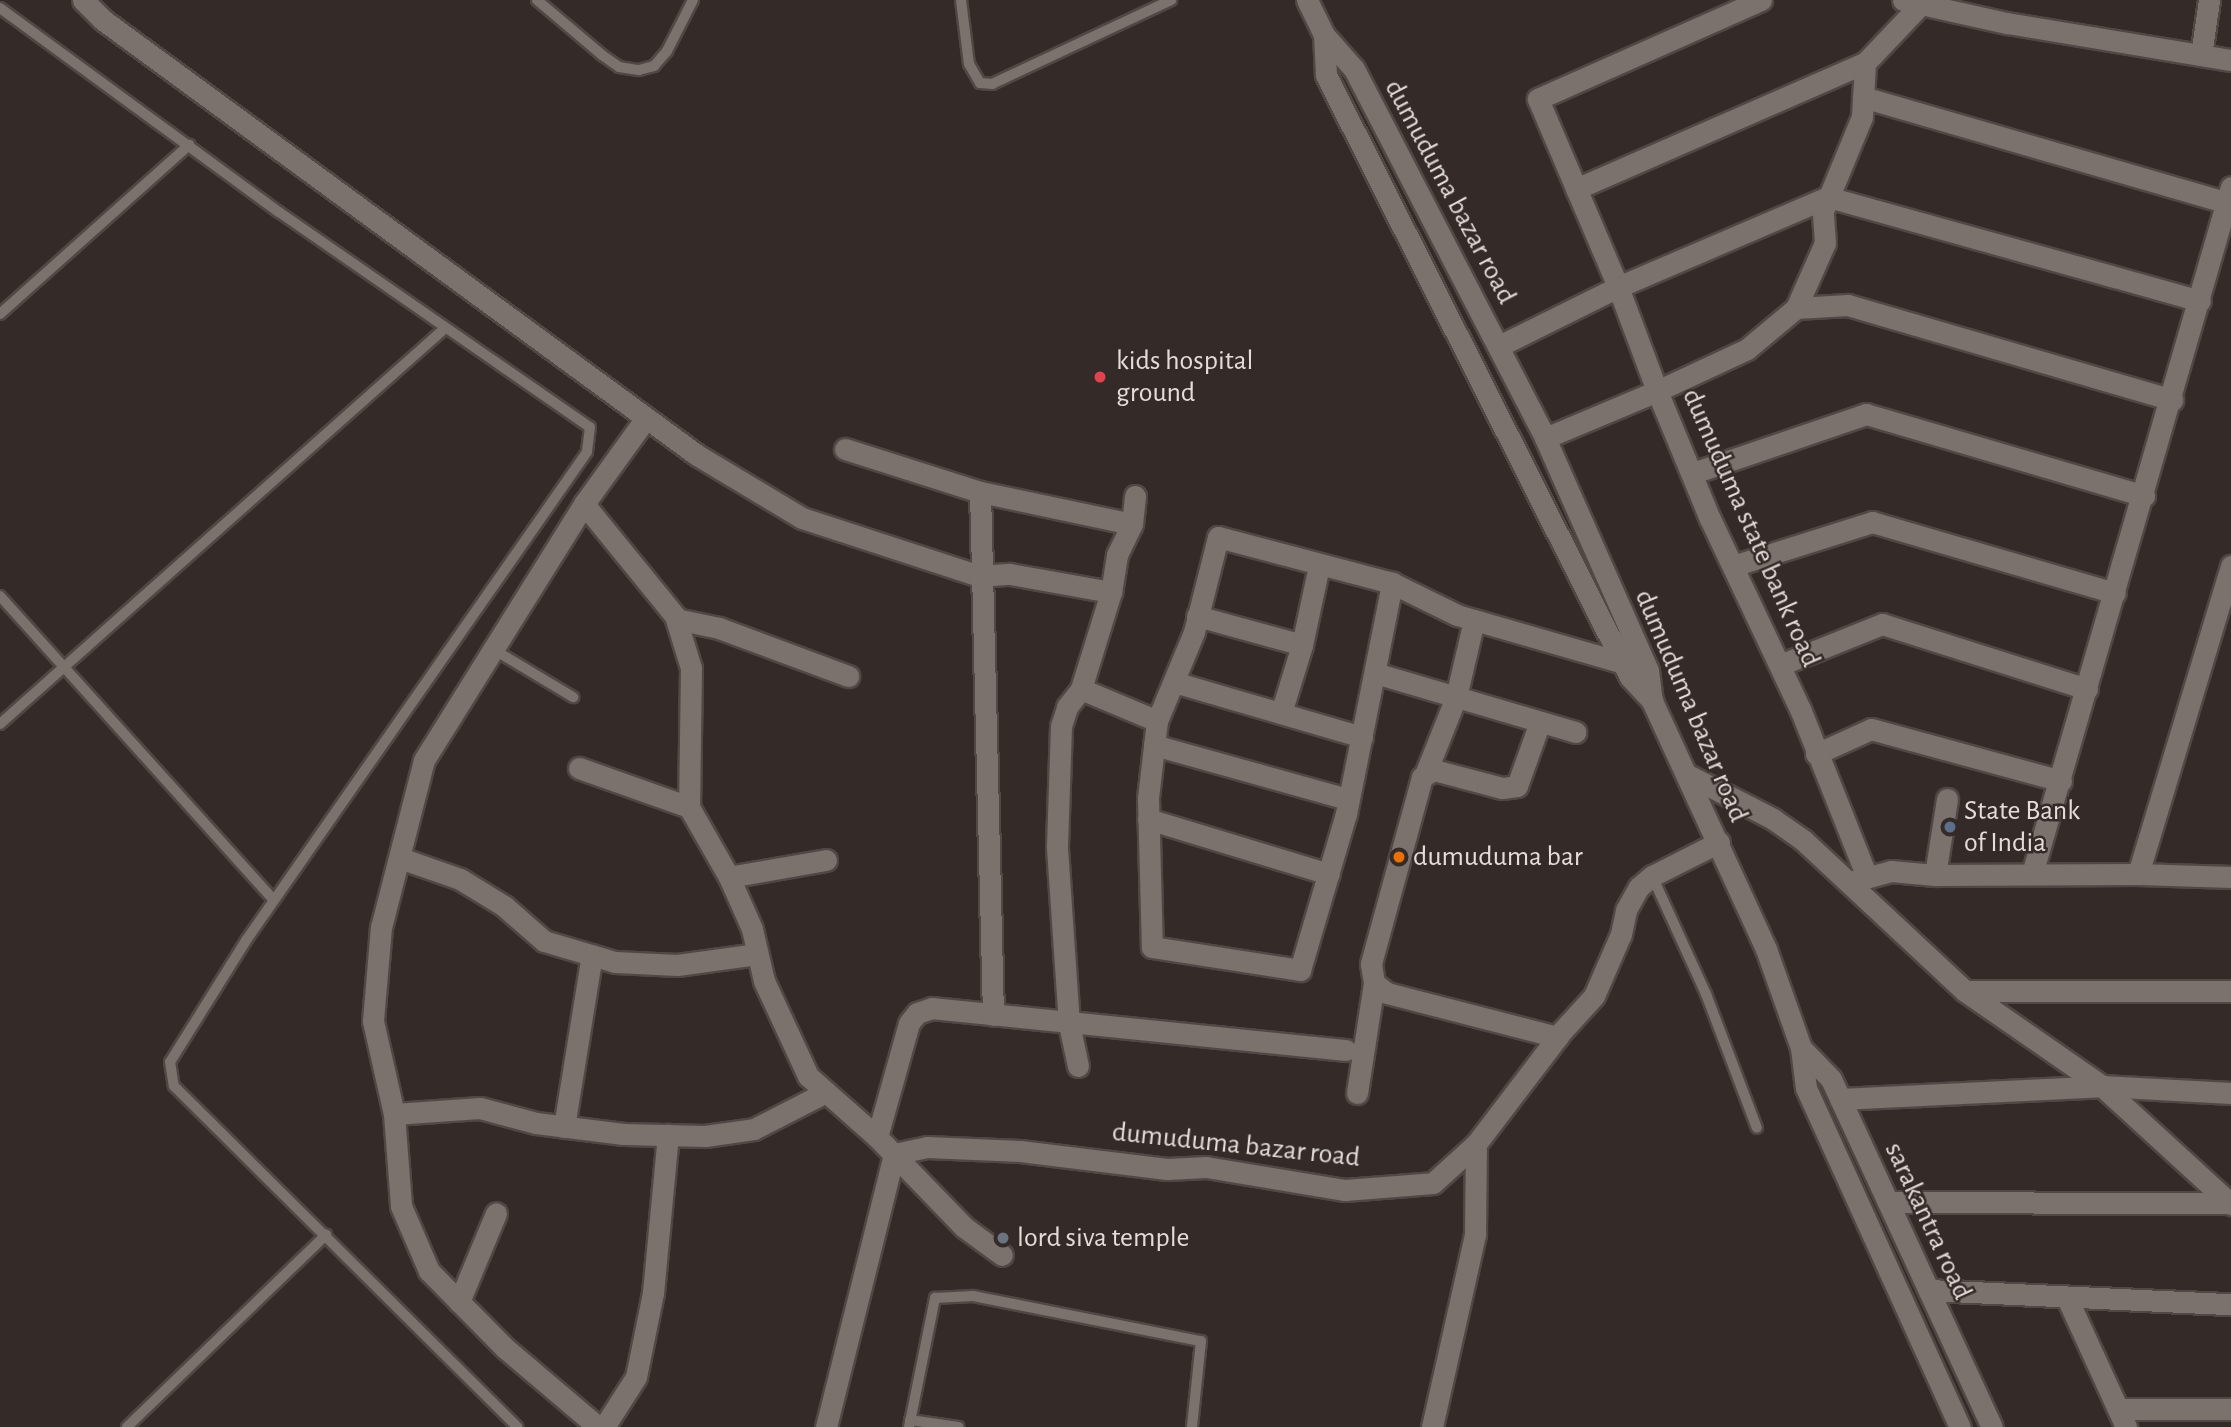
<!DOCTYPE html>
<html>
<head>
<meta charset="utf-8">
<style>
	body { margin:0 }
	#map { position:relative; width:2231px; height:1427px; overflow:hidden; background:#342b28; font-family:"Alegreya Sans",sans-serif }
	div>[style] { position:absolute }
	.roads { filter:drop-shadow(2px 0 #4f4845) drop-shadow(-2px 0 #4f4845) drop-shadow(0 2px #4f4845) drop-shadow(0 -2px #4f4845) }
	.lane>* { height:10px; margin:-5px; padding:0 5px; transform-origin:5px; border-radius:5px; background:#7b716d }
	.street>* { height:21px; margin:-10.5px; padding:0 10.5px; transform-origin:10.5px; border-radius:10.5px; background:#7b716d }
	.secondary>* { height:21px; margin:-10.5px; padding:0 10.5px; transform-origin:10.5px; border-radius:10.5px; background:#7b716d }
	.dots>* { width:19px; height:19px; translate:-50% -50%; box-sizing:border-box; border:4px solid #342b28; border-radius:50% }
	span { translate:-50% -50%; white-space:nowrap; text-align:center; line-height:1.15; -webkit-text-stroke:5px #342b28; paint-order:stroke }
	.street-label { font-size:28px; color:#e3ddda }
	.poi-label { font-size:28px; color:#e3ddda }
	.left { translate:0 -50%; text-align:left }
</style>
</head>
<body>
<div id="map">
	<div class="roads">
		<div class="lane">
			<div style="left:537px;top:0;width:85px;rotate:40.2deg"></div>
			<div style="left:602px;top:55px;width:21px;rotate:35deg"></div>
			<div style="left:619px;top:67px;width:20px;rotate:9deg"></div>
			<div style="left:639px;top:70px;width:16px;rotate:-15deg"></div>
			<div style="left:654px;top:66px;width:20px;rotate:-49deg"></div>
			<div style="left:667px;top:51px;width:57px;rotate:-63deg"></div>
			<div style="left:961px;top:0;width:64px;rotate:82.9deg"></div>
			<div style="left:969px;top:64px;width:22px;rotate:60deg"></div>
			<div style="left:980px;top:83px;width:12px;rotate:5deg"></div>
			<div style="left:992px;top:84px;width:198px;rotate:-25.1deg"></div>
			<div style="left:0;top:8px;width:346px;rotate:36.2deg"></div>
			<div style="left:279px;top:212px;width:378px;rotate:34.7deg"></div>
			<div style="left:590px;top:427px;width:25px;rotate:97deg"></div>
			<div style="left:587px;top:452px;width:594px;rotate:124.92deg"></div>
			<div style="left:247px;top:939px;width:145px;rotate:122deg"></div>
			<div style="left:170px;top:1062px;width:24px;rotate:81deg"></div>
			<div style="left:174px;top:1086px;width:484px;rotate:44.8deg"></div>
			<div style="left:0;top:314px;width:254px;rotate:-41.8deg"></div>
			<div style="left:0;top:596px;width:409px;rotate:48deg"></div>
			<div style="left:491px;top:648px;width:96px;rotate:30.9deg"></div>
			<div style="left:0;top:724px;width:594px;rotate:-41.66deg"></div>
			<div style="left:1652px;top:876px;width:130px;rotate:65.4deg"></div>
			<div style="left:1706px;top:994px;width:143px;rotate:69.2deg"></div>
			<div style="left:910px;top:1420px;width:49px;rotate:8.1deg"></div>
			<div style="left:127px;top:1427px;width:277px;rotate:-44deg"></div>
			<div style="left:909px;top:1427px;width:132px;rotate:-78.6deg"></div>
			<div style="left:935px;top:1298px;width:38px;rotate:-3deg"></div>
			<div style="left:973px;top:1296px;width:232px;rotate:11.2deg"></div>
			<div style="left:1201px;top:1341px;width:86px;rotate:96deg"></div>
		</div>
		<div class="street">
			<div style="left:83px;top:0;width:28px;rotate:45deg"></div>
			<div style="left:103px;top:20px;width:736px;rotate:36.22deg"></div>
			<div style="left:697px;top:455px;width:122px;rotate:31deg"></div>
			<div style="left:802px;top:518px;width:186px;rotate:18.1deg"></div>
			<div style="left:979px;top:576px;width:31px;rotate:-4deg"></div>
			<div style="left:1010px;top:574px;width:103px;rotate:10.1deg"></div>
			<div style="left:1761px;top:0;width:244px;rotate:156.1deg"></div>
			<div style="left:1538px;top:99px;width:204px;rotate:66.9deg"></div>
			<div style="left:1618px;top:287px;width:228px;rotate:-23.2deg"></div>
			<div style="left:1828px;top:197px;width:386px;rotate:15.6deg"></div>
			<div style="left:2201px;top:55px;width:56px;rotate:-81.7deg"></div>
			<div style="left:1863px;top:97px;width:379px;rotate:16.2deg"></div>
			<div style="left:1576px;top:189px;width:315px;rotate:-23.6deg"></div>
			<div style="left:1796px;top:308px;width:52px;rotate:-3.3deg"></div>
			<div style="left:1848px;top:305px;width:338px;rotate:16.3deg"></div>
			<div style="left:1499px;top:346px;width:133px;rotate:-26.4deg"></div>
			<div style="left:1618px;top:287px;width:111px;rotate:69.4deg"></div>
			<div style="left:1657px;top:391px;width:121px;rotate:157.2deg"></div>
			<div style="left:646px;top:418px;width:106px;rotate:125.8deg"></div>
			<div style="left:584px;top:504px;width:144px;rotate:50.9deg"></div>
			<div style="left:675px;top:616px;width:54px;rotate:72.9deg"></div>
			<div style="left:691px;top:668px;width:139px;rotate:90.8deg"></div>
			<div style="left:689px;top:807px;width:81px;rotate:60.3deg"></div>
			<div style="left:845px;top:449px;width:142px;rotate:17.7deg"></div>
			<div style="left:1693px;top:473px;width:183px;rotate:-18.8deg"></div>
			<div style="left:1866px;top:414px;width:290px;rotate:16.4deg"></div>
			<div style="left:1135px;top:496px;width:28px;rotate:96deg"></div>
			<div style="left:1132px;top:524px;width:34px;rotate:116deg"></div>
			<div style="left:1117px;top:555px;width:37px;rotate:99deg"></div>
			<div style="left:1111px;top:592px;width:102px;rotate:107.2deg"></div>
			<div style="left:1081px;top:689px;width:82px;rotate:22.8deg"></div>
			<div style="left:1157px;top:721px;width:96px;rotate:-67.4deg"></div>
			<div style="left:1194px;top:632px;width:98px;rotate:-75.8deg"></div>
			<div style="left:1218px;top:537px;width:180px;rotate:14.8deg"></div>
			<div style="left:1392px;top:583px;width:72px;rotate:26.2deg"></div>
			<div style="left:1457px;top:615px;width:173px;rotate:16.1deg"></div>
			<div style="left:584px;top:504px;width:302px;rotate:122deg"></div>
			<div style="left:424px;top:760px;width:172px;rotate:104.4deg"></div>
			<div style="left:381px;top:927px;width:94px;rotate:94.9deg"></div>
			<div style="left:373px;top:1021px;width:95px;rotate:77.3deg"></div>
			<div style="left:394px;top:1114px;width:92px;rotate:85.6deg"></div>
			<div style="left:401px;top:1206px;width:71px;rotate:66.7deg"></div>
			<div style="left:429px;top:1271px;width:108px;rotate:45.4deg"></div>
			<div style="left:505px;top:1348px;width:122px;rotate:40.3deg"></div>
			<div style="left:1736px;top:565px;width:143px;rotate:-17.5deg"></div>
			<div style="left:1872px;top:522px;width:253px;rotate:16.3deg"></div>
			<div style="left:1197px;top:616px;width:109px;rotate:15.4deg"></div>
			<div style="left:1302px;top:645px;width:81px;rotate:-77.9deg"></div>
			<div style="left:676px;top:619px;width:44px;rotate:11.8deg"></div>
			<div style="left:719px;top:628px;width:138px;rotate:20.4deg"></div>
			<div style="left:1780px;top:665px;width:110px;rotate:-21.9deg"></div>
			<div style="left:1882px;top:624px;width:215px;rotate:17.6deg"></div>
			<div style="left:1375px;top:673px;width:209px;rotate:16.4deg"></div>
			<div style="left:1174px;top:682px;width:196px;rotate:16.3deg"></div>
			<div style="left:1281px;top:713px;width:71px;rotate:-72.8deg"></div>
			<div style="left:1157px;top:721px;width:78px;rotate:96.7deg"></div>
			<div style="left:1148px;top:798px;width:149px;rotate:88.5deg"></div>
			<div style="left:1152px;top:947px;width:150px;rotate:8.8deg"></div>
			<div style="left:1300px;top:970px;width:163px;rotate:-73.6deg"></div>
			<div style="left:1346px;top:814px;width:236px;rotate:-78.7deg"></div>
			<div style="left:1540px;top:722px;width:68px;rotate:109.8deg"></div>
			<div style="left:1517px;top:786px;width:15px;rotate:172deg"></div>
			<div style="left:1502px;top:788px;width:70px;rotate:-165.2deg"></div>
			<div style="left:1434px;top:770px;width:14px;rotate:150deg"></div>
			<div style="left:1422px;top:777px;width:194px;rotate:105.3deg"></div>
			<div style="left:1371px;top:964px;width:19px;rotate:81deg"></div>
			<div style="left:1374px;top:983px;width:16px;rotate:38deg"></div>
			<div style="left:1387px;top:993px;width:176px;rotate:14.5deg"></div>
			<div style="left:1154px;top:745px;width:201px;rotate:15.6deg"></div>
			<div style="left:1816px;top:754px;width:60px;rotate:-24.4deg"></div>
			<div style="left:1871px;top:729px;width:197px;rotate:15.3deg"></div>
			<div style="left:579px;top:768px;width:117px;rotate:19.5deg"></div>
			<div style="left:1426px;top:772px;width:81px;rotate:-68.2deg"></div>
			<div style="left:1456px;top:697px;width:79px;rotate:-76.8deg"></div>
			<div style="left:1686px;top:774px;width:98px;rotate:27.3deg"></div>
			<div style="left:1773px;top:819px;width:37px;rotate:35deg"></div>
			<div style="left:1803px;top:840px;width:221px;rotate:43deg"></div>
			<div style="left:1965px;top:991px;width:167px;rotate:34.7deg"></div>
			<div style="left:2102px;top:1086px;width:175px;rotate:42.5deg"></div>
			<div style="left:1148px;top:819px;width:189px;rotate:16.9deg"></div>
			<div style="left:400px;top:858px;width:64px;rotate:19.3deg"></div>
			<div style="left:460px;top:879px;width:52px;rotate:31.5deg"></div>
			<div style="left:504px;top:906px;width:53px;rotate:41.2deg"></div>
			<div style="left:544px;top:941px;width:74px;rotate:16.5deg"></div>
			<div style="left:615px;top:962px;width:62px;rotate:2.8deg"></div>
			<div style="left:677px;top:965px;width:81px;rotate:-7.8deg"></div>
			<div style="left:826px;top:860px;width:98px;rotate:170.1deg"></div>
			<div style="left:729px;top:877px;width:57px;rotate:66.1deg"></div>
			<div style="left:752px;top:929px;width:53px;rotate:77deg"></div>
			<div style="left:764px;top:981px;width:105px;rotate:65.1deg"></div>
			<div style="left:808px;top:1076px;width:92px;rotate:41.5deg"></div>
			<div style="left:877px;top:1137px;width:125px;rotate:46deg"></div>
			<div style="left:964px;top:1227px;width:47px;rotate:36.4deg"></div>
			<div style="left:2032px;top:874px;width:715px;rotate:-73.85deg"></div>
			<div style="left:2138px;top:874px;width:93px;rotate:1.8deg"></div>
			<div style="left:1935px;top:875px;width:203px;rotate:-0.3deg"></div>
			<div style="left:2138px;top:874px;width:322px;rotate:-73.2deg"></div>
			<div style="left:1867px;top:877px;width:181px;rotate:-111.7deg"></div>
			<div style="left:1800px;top:709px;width:210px;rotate:-115.3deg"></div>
			<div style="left:1710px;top:519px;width:139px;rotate:-112.5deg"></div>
			<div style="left:1657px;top:391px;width:99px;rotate:-25deg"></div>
			<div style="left:1747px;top:349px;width:64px;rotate:-39.9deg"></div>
			<div style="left:1796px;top:308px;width:71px;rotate:-66deg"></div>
			<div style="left:1825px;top:243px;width:32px;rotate:-94deg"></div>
			<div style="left:1823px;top:211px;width:102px;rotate:-67.5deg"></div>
			<div style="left:1862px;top:117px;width:54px;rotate:-86.8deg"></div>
			<div style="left:1865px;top:63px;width:81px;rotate:-46.5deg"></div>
			<div style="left:1854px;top:881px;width:38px;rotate:-15deg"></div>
			<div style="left:1891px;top:871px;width:44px;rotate:5.2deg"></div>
			<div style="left:1935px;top:875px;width:77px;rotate:-81deg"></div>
			<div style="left:1965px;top:991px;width:266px"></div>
			<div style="left:993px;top:1015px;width:523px;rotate:-91.42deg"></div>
			<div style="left:980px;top:492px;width:155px;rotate:11.9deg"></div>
			<div style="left:1078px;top:1066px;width:43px;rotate:-102.1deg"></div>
			<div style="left:1069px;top:1024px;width:178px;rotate:-93.9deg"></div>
			<div style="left:1057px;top:846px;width:120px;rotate:-88.1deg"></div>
			<div style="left:1061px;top:726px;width:20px;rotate:-72deg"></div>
			<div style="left:1067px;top:707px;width:23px;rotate:-52deg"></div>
			<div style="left:1357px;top:1093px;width:111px;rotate:-81.2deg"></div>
			<div style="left:1840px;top:1099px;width:262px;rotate:-2.8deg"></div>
			<div style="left:2102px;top:1086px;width:129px;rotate:3.1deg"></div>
			<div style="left:394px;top:1114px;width:86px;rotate:-4deg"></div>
			<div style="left:480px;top:1108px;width:58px;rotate:15deg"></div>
			<div style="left:536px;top:1123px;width:88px;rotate:7.2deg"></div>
			<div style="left:623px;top:1134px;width:82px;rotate:1.4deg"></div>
			<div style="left:705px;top:1136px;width:49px;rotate:-8.1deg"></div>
			<div style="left:754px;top:1129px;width:81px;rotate:-27.2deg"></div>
			<div style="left:564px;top:1127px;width:174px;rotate:-80.8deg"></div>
			<div style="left:877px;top:1137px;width:118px;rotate:-74.3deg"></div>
			<div style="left:909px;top:1023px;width:13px;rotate:-51deg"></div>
			<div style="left:917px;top:1013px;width:16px;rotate:-18deg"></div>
			<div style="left:932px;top:1008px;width:416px;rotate:5.8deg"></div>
			<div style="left:1888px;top:1202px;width:343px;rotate:0.2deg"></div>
			<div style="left:1929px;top:1290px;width:302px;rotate:2.7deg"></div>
			<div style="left:2067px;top:1298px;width:142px;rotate:65.4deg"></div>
			<div style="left:459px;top:1302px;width:96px;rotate:-67.4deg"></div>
			<div style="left:2118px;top:1409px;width:113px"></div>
			<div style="left:604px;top:1427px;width:59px;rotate:-57.4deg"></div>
			<div style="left:636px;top:1377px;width:86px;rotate:-78.6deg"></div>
			<div style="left:653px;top:1293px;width:159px;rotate:-84.6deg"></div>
			<div style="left:826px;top:1427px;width:281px;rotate:-76deg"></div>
			<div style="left:894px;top:1154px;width:34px;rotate:-12deg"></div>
			<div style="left:927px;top:1147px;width:93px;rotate:2.5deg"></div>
			<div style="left:1020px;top:1151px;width:148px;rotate:7deg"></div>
			<div style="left:1167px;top:1169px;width:39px;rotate:-3deg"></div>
			<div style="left:1206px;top:1167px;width:141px;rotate:9.4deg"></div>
			<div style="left:1345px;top:1190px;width:88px;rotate:-4.5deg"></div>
			<div style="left:1433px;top:1183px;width:58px;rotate:-42.2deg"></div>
			<div style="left:1476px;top:1144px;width:143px;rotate:-52.7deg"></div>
			<div style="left:1563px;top:1030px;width:46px;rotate:-47.6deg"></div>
			<div style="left:1594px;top:996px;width:68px;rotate:-66.5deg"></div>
			<div style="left:1621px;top:934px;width:25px;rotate:-78deg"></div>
			<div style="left:1626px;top:910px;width:26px;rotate:-61deg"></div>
			<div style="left:1639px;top:887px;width:17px;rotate:-40deg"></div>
			<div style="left:1652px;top:876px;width:75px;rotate:-26.9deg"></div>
			<div style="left:1432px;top:1427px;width:198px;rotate:-77.4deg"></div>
			<div style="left:1475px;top:1234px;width:90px;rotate:-89.4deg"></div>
		</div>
		<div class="secondary">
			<div style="left:1307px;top:0;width:39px;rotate:64deg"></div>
			<div style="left:1324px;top:35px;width:45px;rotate:48.6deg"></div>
			<div style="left:1354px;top:69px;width:416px;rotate:62.6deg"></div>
			<div style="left:1545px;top:438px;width:254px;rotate:66.1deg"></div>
			<div style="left:1648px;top:670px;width:31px;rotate:83deg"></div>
			<div style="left:1652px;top:701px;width:273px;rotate:65.3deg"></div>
			<div style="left:1766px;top:949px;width:105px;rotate:70.5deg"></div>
			<div style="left:1801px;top:1048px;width:40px;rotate:82.9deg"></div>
			<div style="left:1806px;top:1088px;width:372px;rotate:65.6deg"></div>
			<div style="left:1903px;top:0;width:107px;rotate:12.5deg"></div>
			<div style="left:2007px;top:23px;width:227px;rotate:9.4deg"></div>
			<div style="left:1324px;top:35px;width:40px;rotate:87.1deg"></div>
			<div style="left:1326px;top:75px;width:674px;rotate:63.21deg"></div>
			<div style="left:1630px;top:677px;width:33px;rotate:47deg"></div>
			<div style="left:1801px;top:1048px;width:43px;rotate:45.9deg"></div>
			<div style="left:1831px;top:1079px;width:383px;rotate:65.2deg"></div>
		</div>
	</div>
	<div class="dots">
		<div style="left:1100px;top:377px;background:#e0444e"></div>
		<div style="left:1950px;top:827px;background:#5c6f8a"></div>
		<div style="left:1399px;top:857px;background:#e8710a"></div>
		<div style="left:1003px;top:1238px;background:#6b7280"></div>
	</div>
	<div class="street-label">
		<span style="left:1450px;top:192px;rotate:62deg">dumuduma bazar road</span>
		<span style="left:1751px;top:528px;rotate:66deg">dumuduma state bank road</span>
		<span style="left:1691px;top:706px;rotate:67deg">dumuduma bazar road</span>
		<span style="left:1236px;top:1145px;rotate:6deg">dumuduma bazar road</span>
		<span style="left:1928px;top:1221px;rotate:65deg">sarakantra road</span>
	</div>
	<div class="poi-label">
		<span class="left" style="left:1116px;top:377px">kids hospital<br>ground</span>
		<span class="left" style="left:1964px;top:827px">State Bank<br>of India</span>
		<span class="left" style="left:1413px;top:857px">dumuduma bar</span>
		<span class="left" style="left:1017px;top:1238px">lord siva temple</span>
	</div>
</div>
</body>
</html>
